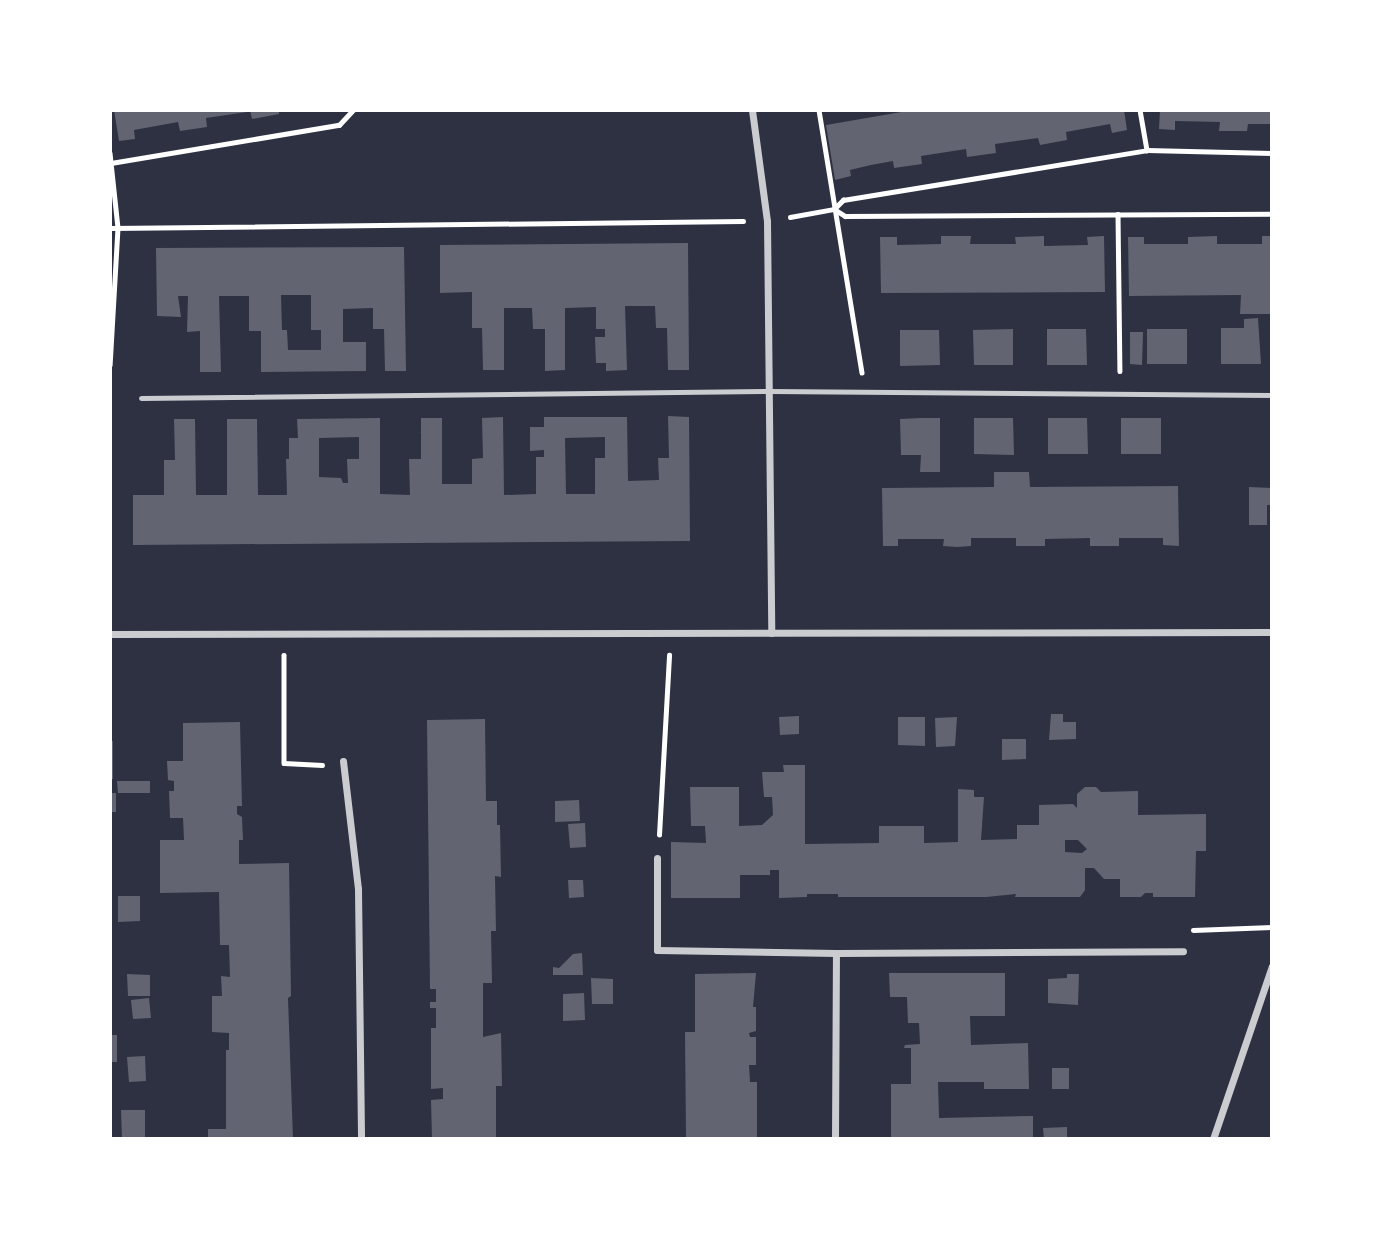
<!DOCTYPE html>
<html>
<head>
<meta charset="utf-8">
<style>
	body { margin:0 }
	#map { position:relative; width:1382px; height:1249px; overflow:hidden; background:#2d3142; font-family:"Titillium Web",sans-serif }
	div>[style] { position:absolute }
	.building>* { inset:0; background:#626471 }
	.path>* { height:4.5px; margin:-2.25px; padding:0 2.25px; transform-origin:2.25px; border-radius:2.25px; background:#fff }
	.service>* { height:5px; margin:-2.5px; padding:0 2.5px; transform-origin:2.5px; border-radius:2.5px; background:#caccd0 }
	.minor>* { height:7px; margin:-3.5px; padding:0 3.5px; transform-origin:3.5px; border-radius:3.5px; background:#caccd0 }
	span { translate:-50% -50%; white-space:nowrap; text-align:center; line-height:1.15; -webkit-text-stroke:5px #fff; paint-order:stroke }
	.frame { position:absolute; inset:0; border:112px solid #fff; pointer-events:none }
</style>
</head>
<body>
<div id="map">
	<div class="building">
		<div style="clip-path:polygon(114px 110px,247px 110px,247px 112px,206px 118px,207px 127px,180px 131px,178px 122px,134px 130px,135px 139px,119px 141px)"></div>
		<div style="clip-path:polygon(250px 110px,279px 110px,279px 114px,252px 119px)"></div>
		<div style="clip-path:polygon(913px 110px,1124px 110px,1127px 130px,1112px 133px,1110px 124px,1066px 132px,1067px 140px,1040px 145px,1038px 138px,995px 144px,996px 153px,967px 157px,966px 149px,921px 156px,922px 164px,894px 168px,893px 161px,871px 165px,850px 170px,851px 176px,835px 180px,826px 125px)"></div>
		<div style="clip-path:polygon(1160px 110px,1272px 110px,1272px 124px,1248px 124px,1247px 131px,1219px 131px,1220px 122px,1175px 121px,1175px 130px,1159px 129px)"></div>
		<div style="clip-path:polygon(941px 236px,971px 236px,970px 244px,1016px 244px,1015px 237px,1044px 236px,1044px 246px,1088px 245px,1087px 237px,1104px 236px,1105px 292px,881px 293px,880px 237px,897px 237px,897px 245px,941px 244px)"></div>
		<div style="clip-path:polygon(1217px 236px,1217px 244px,1262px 244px,1262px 236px,1272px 236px,1272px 314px,1240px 314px,1241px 295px,1129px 296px,1128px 237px,1144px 237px,1144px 244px,1188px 244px,1188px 237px)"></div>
		<div style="clip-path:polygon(688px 243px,689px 370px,668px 370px,667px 328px,656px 328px,655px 306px,625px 306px,627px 370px,606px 371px,606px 363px,596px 363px,595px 337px,605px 337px,605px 329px,596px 329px,596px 307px,565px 308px,565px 370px,545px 371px,545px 329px,533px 329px,532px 308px,504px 308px,504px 370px,483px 370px,482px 328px,472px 328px,472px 292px,440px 293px,440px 245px)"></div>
		<div style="clip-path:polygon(evenodd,404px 247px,406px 371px,385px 371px,384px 329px,373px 329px,373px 308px,343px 309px,343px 342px,366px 342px,366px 371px,261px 372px,261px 331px,249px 331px,249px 296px,219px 296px,221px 372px,200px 372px,200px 331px,187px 332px,188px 296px,178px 296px,181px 317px,157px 316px,156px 248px,404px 247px,281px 295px,311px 295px,311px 330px,321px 330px,321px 350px,288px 350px,287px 330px,282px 330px,281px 295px)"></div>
		<div style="clip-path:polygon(1258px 318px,1261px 364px,1221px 364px,1221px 328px,1244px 328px,1244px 319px)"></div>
		<div style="clip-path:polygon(1013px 329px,1013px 365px,974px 365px,973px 330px)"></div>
		<div style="clip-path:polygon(1047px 329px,1086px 329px,1087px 365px,1047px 365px)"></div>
		<div style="clip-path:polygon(1147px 329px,1187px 329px,1187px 364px,1147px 364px)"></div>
		<div style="clip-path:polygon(900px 330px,939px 330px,940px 365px,900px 366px)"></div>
		<div style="clip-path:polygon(1130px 332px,1143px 332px,1142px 365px,1130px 364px)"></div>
		<div style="clip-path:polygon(evenodd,668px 416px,689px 417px,690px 541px,133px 545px,133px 495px,164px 495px,164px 460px,175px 460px,174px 419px,195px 419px,196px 495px,227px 495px,227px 419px,257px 419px,258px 495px,287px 495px,286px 459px,289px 459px,289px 438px,298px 438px,297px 419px,380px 418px,380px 494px,410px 495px,409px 459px,421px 459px,421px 418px,442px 418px,442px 484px,472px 484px,472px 459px,483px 458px,482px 418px,503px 417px,504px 495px,536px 494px,536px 457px,544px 457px,544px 450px,530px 451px,530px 427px,544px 427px,544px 417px,627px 417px,628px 481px,659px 480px,658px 458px,669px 458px,668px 416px,359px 437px,359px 459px,347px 459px,348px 483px,343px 483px,341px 478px,319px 477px,319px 438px,359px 437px,668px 416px,605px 437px,605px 458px,595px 458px,595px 494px,566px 494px,565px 438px,605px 437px)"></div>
		<div style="clip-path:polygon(921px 418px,940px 418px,940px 472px,920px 472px,921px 455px,901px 455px,900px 419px)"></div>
		<div style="clip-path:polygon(974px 418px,1013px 418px,1014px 455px,974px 454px)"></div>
		<div style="clip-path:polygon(1048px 418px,1087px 418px,1088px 454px,1048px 454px)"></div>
		<div style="clip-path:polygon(1121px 418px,1161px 418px,1161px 454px,1121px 454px)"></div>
		<div style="clip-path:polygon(994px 472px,1029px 472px,1030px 487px,1178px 486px,1179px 546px,1163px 545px,1163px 538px,1119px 538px,1119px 546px,1090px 546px,1090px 538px,1045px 539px,1045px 546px,1016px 546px,1016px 538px,971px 538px,971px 546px,957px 547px,943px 546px,944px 539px,898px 539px,898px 546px,883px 546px,882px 488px,994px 487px)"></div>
		<div style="clip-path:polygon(1249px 487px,1272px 488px,1272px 505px,1267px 505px,1267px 525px,1249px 525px)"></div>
		<div style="clip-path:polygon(1051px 714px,1063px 714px,1063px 722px,1076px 722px,1076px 739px,1049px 740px)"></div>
		<div style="clip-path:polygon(799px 716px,799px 734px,780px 735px,779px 717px)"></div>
		<div style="clip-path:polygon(898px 717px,925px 717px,925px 746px,898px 745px)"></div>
		<div style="clip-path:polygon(957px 717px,955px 746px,936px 747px,935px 718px)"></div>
		<div style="clip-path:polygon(485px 719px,486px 801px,497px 801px,497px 825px,500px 825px,501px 877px,495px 876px,496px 931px,491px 931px,492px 983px,483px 983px,483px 1037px,501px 1033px,502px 1086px,496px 1086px,496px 1139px,432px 1139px,431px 1100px,443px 1099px,443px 1088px,431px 1089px,431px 1028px,436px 1028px,436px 1008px,430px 1008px,430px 1002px,436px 1002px,436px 989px,430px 989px,427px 720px)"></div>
		<div style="clip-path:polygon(240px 722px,242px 806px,237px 806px,237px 814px,242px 817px,243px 840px,239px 840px,239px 864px,289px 863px,291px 996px,288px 998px,293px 1139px,208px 1139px,208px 1129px,226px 1129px,226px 1050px,229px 1050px,229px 1033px,212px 1032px,212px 996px,222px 996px,221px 976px,230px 977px,229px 945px,220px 945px,219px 892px,160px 893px,160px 840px,184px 840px,183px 818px,170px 818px,169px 791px,174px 791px,174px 781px,168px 780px,167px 761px,183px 761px,183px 723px)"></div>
		<div style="clip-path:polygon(1002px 739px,1026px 739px,1026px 759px,1002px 760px)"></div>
		<div style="clip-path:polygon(110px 741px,113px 741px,113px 779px,110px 779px)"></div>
		<div style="clip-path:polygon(evenodd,783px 765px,805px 765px,805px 844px,879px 843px,879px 826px,924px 826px,924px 843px,958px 842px,958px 789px,974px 790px,974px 797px,984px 797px,981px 840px,1017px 839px,1017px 825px,1039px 825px,1039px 805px,1073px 804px,1077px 808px,1077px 794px,1085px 787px,1096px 787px,1101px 792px,1138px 791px,1138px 815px,1206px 814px,1206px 851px,1196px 851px,1195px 897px,1153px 897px,1153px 893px,1145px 893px,1141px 897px,1120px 897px,1120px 879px,1104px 879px,1094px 868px,1085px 868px,1085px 890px,1080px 897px,1015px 897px,1016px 894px,986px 897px,838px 897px,838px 894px,807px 894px,807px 897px,779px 898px,779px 870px,770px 870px,770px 875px,740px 875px,740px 898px,671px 898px,671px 842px,706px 843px,705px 826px,691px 826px,690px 787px,739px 787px,739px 826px,762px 825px,773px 815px,772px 797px,764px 797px,762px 772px,784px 772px,783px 765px,1065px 840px,1078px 840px,1087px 849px,1082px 853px,1065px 852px,1065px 840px)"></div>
		<div style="clip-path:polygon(117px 781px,150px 781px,150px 793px,118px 793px)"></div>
		<div style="clip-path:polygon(110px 793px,116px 793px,116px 812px,110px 812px)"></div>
		<div style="clip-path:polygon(579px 800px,580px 821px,555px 822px,555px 801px)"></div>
		<div style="clip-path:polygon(585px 823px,586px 847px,570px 848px,568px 824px)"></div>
		<div style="clip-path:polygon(568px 880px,583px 880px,584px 897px,569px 898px)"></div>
		<div style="clip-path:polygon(118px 896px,140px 896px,140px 921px,118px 922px)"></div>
		<div style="clip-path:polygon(582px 953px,583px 975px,553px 975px,553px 967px,559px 968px,573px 954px)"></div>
		<div style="clip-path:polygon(756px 973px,753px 1007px,756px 1007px,756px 1031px,749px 1033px,750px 1037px,756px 1037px,756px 1065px,749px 1065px,750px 1082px,757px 1082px,757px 1139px,686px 1137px,685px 1032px,695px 1032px,695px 974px)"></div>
		<div style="clip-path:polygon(889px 973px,1005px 973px,1005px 1016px,970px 1016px,971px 1045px,1028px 1043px,1029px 1089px,984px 1089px,984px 1082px,938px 1082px,939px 1118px,1033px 1116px,1033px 1139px,891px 1139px,891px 1084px,911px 1084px,911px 1048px,904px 1048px,905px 1045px,920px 1044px,919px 1023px,908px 1023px,907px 997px,890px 997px)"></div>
		<div style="clip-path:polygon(127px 974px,150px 975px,150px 996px,128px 996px)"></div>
		<div style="clip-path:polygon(1067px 974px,1079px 974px,1078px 1005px,1048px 1003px,1048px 979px,1067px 978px)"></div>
		<div style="clip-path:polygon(591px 978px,613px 979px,613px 1004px,592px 1004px)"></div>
		<div style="clip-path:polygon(584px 993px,585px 1020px,563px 1021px,563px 994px)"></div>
		<div style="clip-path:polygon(149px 998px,151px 1018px,133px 1019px,131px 1000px)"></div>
		<div style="clip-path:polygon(110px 1035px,117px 1035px,117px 1062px,110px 1062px)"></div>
		<div style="clip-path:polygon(145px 1056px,146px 1081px,129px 1082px,127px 1057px)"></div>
		<div style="clip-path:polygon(1052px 1068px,1069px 1068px,1069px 1089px,1052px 1089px)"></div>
		<div style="clip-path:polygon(121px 1110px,145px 1110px,145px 1139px,122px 1139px)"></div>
		<div style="clip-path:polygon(1067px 1127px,1067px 1139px,1044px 1139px,1043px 1128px)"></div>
	</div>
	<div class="path">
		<div style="left:819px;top:110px;width:266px;rotate:80.7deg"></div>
		<div style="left:1140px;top:110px;width:41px;rotate:80.1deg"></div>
		<div style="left:110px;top:153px;width:75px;rotate:83.9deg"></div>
		<div style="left:118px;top:228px;width:137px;rotate:93.3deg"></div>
		<div style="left:111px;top:163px;width:231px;rotate:-9.5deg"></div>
		<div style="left:339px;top:125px;width:21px;rotate:-47deg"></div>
		<div style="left:834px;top:209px;width:13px;rotate:32deg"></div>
		<div style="left:845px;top:216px;width:427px;rotate:-0.3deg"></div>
		<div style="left:1118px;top:214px;width:157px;rotate:89.3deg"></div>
		<div style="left:790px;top:217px;width:45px;rotate:-10.3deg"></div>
		<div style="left:834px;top:209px;width:13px;rotate:-45deg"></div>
		<div style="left:843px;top:200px;width:308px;rotate:-9.3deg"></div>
		<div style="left:1147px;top:150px;width:125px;rotate:1.4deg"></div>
		<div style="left:110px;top:228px;width:633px;rotate:-0.63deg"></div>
		<div style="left:284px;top:655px;width:108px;rotate:90deg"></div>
		<div style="left:284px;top:763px;width:38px;rotate:3deg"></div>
		<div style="left:659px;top:835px;width:180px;rotate:-86.8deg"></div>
		<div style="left:1193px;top:930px;width:79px;rotate:-2.2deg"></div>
	</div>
	<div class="service">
		<div style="left:141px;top:398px;width:629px;rotate:-0.64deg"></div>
		<div style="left:770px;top:391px;width:502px;rotate:0.46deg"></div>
	</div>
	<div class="minor">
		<div style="left:752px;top:110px;width:112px;rotate:82.3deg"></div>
		<div style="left:767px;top:221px;width:412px;rotate:89.4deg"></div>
		<div style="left:110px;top:634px;width:1162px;rotate:-0.1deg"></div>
		<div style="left:343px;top:761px;width:129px;rotate:83.3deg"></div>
		<div style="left:358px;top:889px;width:250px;rotate:89.3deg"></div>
		<div style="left:657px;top:858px;width:92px;rotate:90deg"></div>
		<div style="left:657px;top:950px;width:179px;rotate:1deg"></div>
		<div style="left:836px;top:953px;width:347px;rotate:-0.3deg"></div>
		<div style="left:835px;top:1139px;width:186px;rotate:-89.7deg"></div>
		<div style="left:1213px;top:1139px;width:183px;rotate:-71.2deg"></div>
	</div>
	<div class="frame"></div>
</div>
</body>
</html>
